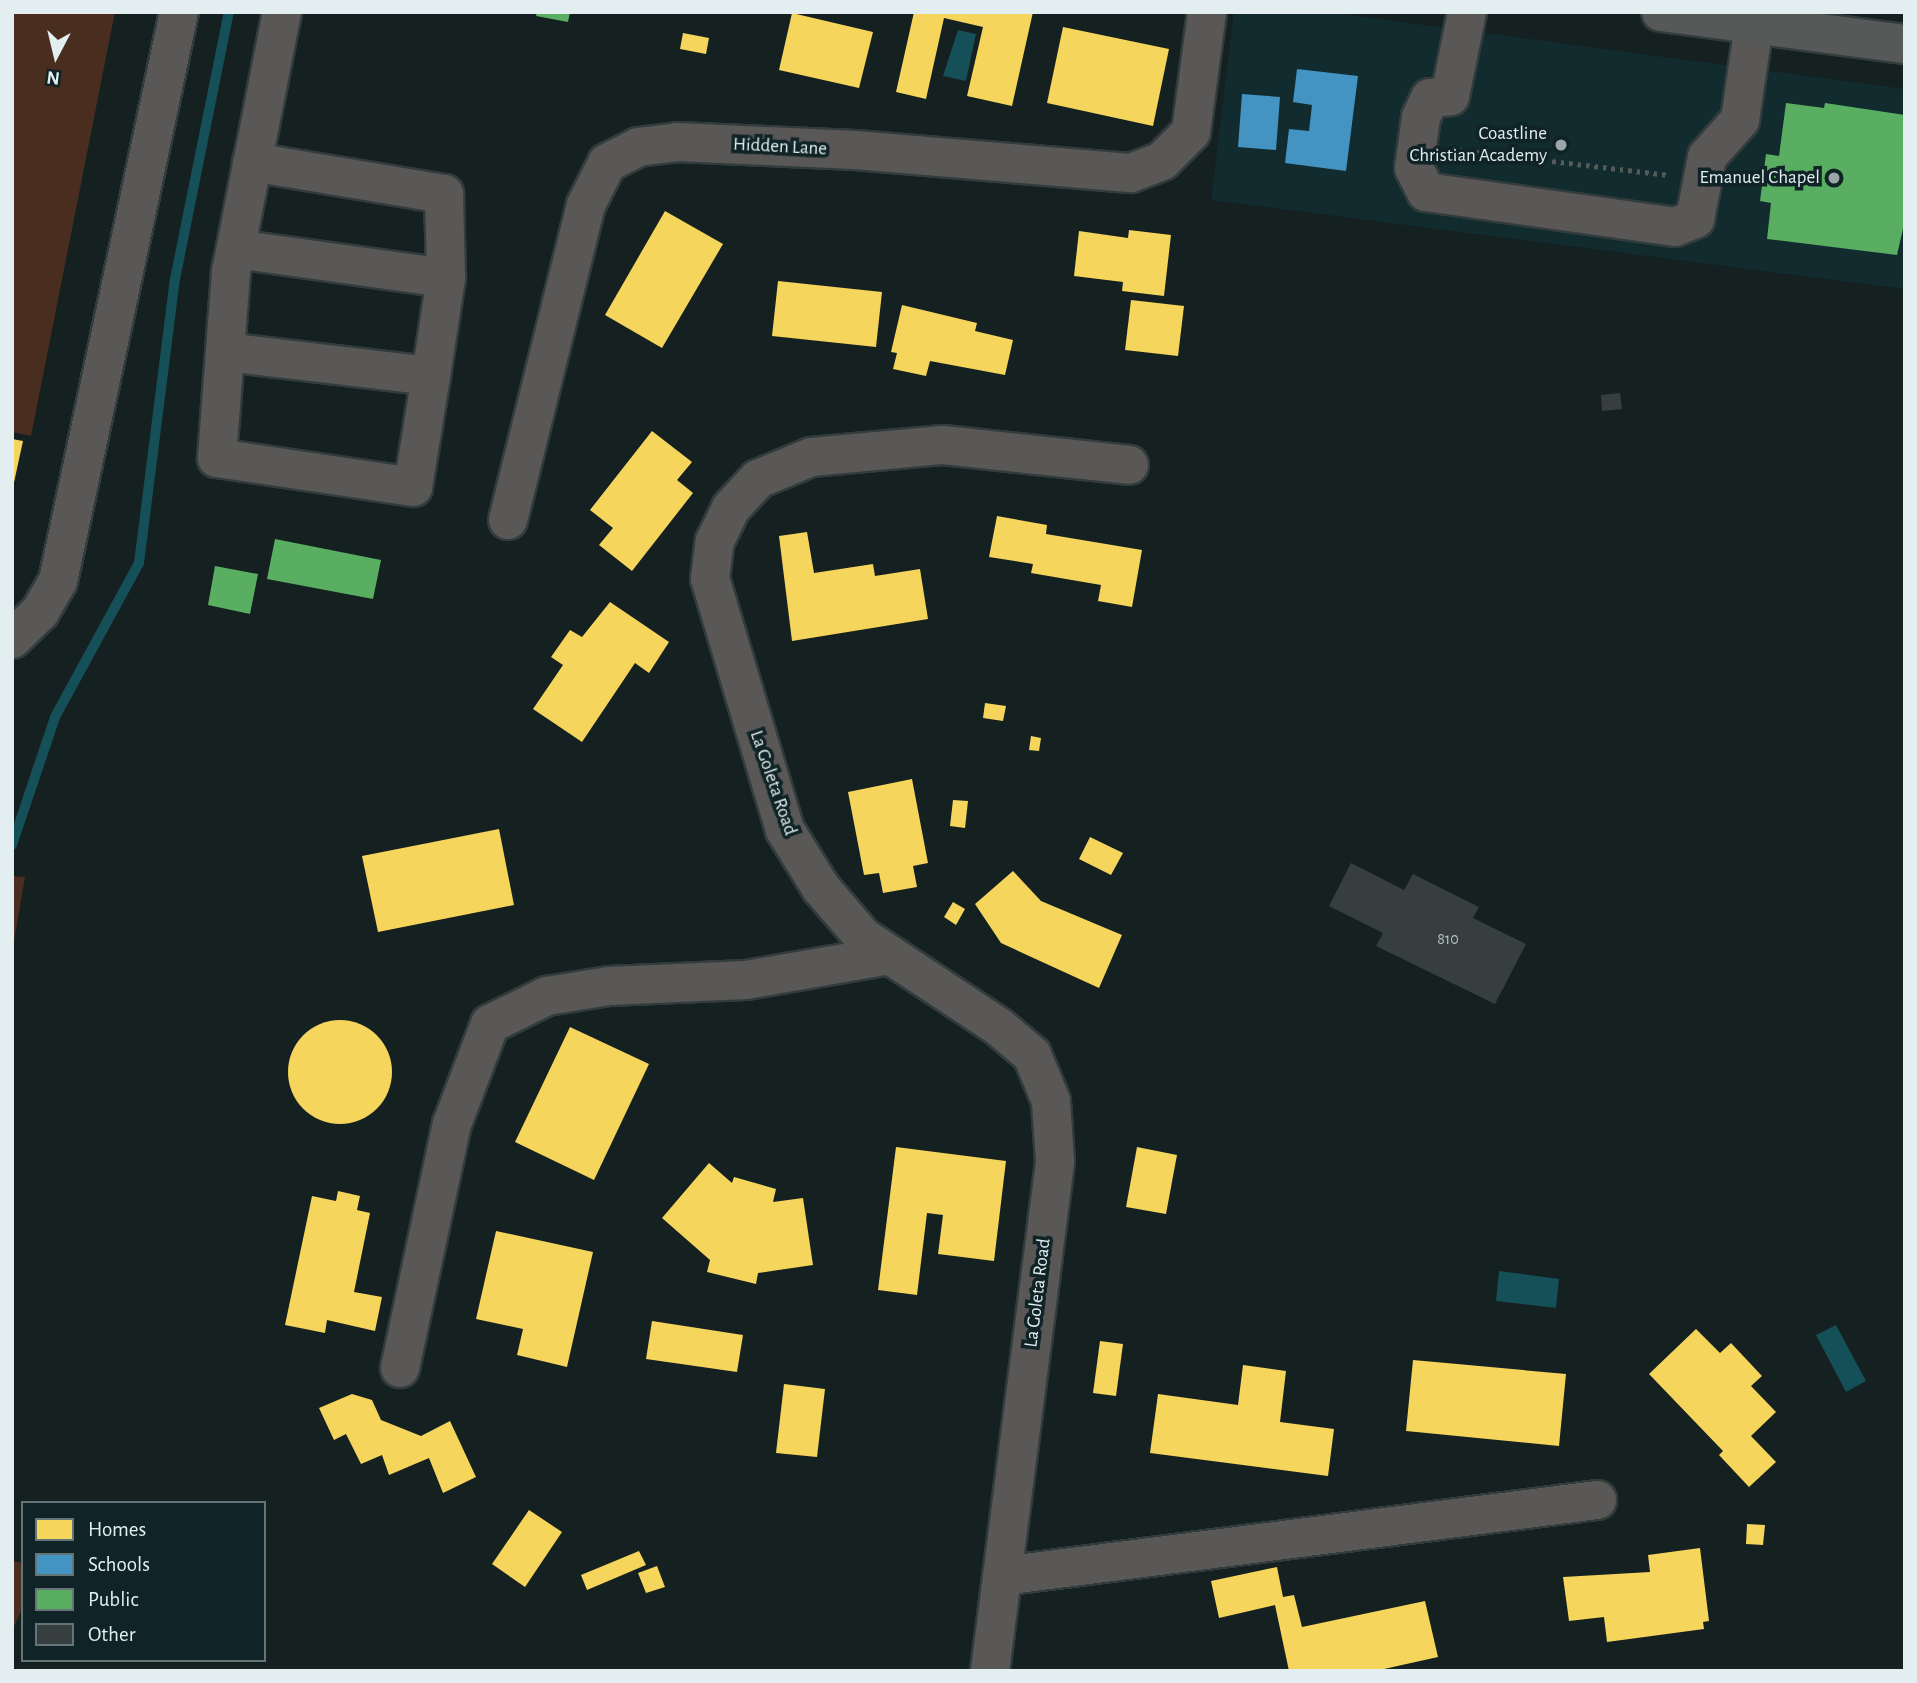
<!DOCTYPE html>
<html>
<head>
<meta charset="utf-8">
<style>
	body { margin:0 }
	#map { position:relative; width:1917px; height:1683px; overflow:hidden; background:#152021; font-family:"Alegreya Sans",sans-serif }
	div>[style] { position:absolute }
	.built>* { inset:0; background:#112b2f }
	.green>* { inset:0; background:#492d1e }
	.water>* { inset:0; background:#154f57 }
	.homes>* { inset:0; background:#f6d55c }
	.round { border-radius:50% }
	.schools>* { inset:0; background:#4393c3 }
	.public>* { inset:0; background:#5aae61 }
	.stream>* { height:10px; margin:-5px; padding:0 5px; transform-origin:5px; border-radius:5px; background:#154f57 }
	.building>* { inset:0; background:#363e40 }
	.path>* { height:4.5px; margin-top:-2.25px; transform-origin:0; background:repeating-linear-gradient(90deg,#565b5a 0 3.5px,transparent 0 8.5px) }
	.roads { filter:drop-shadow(2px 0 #333c3d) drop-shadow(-2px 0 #333c3d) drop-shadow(0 2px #333c3d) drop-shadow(0 -2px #333c3d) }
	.minor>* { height:38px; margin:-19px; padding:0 19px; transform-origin:19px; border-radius:19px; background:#595857 }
	.major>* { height:38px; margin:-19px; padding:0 19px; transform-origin:19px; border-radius:19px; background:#575958 }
	.dots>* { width:19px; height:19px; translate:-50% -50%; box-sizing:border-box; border:4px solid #102326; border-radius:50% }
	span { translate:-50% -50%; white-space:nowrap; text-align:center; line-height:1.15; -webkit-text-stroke:7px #102326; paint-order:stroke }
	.number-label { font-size:16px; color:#b7c2c4 }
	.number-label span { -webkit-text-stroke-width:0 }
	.poi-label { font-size:19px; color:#e2eef0 }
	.right { translate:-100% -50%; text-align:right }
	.street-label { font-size:19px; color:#e2eef0 }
	.frame { position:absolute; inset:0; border:14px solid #e2eef0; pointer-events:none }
	.legend { position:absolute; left:21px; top:1501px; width:245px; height:161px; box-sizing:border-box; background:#102326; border:2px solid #647477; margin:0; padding:9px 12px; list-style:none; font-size:21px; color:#e2eef0 }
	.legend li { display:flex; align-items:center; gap:14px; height:35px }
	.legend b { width:35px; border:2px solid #647477 }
	.north { position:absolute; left:21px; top:21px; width:70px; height:70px; -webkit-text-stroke:5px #102326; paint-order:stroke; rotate:187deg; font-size:19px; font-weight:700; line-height:28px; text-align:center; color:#e2eef0 }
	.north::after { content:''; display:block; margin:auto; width:24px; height:32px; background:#e2eef0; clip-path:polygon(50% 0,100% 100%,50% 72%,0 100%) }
</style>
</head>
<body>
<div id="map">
	<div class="built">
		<div style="clip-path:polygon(1234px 12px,1326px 12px,1905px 89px,1905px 289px,1211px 200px)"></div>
	</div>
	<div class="green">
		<div style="clip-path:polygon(12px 12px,115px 12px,31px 436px,12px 432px)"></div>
		<div style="clip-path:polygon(12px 876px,25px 877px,12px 953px)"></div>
		<div style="clip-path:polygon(12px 1561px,23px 1563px,23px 1607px,12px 1631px)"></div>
	</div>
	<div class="water">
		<div style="clip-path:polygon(958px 30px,976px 34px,966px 81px,943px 76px)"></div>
		<div style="clip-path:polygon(1499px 1271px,1559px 1279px,1556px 1308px,1496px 1301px)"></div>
		<div style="clip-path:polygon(1836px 1325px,1866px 1381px,1846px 1392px,1816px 1335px)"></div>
	</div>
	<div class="homes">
		<div style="clip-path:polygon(914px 12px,1033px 12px,1012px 106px,967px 96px,983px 27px,944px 18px,926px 99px,896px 92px)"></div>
		<div style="clip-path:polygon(792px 13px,873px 32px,859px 88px,779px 70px)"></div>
		<div style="clip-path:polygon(1063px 27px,1169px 49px,1153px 126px,1047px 103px)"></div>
		<div style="clip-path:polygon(683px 33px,709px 38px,706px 54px,680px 49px)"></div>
		<div style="clip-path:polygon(665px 211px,723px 244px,662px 348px,605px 315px)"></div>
		<div style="clip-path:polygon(1129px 230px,1171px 235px,1164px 296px,1122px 291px,1123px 282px,1074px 276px,1079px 231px,1128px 238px)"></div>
		<div style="clip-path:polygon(778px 281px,882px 292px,876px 347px,772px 336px)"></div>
		<div style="clip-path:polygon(1131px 300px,1184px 306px,1178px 356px,1125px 350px)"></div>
		<div style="clip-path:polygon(902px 305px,977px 323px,975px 331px,1013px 340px,1005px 375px,930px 361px,926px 376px,893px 369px,897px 353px,891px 352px)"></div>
		<div style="clip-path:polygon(652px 431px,692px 462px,677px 480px,693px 493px,632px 571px,599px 545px,613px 528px,590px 510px)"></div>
		<div style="clip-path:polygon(12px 439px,23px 441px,13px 487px,12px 486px)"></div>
		<div style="clip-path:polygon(997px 516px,1047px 525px,1046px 534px,1142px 550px,1132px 607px,1098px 601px,1101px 585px,1031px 573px,1033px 564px,989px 557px)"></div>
		<div style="clip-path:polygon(807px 532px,814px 573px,873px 564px,875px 576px,920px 569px,928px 619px,792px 641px,779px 536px)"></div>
		<div style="clip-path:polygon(610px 602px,669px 642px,649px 673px,635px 663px,582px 742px,533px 709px,563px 665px,551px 657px,570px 630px,582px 637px)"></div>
		<div style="clip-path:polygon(985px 703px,1006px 706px,1003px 721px,983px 718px)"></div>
		<div style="clip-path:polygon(1031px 736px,1041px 738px,1039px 751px,1029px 750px)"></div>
		<div style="clip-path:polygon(912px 779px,928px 863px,913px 866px,917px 887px,883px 893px,879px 873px,864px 875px,848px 792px)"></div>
		<div style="clip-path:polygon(953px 800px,968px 801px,965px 828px,950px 826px)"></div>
		<div style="clip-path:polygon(499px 829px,514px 905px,378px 932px,362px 856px)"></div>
		<div style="clip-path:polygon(1090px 837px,1123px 853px,1111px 875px,1079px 859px)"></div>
		<div style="clip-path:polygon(1013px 871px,1041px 901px,1122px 935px,1099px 988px,1001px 943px,975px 904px)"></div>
		<div style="clip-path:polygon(953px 902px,965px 909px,956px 925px,944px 917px)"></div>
		<div class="round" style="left:288px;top:1020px;width:104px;height:104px"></div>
		<div style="clip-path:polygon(570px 1027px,649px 1064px,594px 1180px,515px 1142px)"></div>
		<div style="clip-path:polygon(896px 1147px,1006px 1161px,994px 1261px,938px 1254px,943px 1215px,927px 1213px,917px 1295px,878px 1290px)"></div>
		<div style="clip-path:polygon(1137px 1147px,1177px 1155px,1166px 1214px,1126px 1207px)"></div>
		<div style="clip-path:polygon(709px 1163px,732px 1183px,734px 1177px,776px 1189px,773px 1202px,803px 1198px,813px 1265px,758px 1273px,756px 1284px,707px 1272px,710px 1260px,662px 1218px)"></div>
		<div style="clip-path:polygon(338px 1191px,360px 1196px,357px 1210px,370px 1213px,354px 1292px,382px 1297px,375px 1331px,327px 1320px,325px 1333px,285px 1325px,312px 1196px,336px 1201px)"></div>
		<div style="clip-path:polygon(496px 1231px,593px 1252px,567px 1367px,517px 1355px,523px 1329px,476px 1319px)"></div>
		<div style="clip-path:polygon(652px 1321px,743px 1335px,737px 1372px,646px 1359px)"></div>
		<div style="clip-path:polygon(1696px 1329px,1720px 1353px,1731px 1343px,1762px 1376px,1751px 1386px,1776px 1412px,1751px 1436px,1776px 1462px,1749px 1487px,1719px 1455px,1723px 1451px,1649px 1374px)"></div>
		<div style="clip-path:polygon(1100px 1341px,1123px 1344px,1116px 1396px,1093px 1393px)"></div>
		<div style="clip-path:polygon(1413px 1360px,1566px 1374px,1559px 1446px,1406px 1431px)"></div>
		<div style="clip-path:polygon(1243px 1365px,1286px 1371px,1280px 1422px,1334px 1429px,1328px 1476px,1150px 1453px,1158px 1394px,1238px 1405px)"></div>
		<div style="clip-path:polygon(784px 1384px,825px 1389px,817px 1457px,776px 1453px)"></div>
		<div style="clip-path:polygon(352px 1394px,372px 1400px,381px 1420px,421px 1436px,450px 1421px,476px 1477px,443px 1493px,429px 1458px,389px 1475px,382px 1455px,361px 1464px,346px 1434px,334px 1440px,319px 1408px)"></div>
		<div style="clip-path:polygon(529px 1510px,562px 1532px,525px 1587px,492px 1564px)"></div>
		<div style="clip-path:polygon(1747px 1524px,1765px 1525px,1763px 1545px,1746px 1544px)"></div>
		<div style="clip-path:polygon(1700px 1548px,1709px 1621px,1703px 1622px,1704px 1629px,1607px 1642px,1604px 1617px,1569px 1621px,1563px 1577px,1650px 1572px,1648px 1555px)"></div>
		<div style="clip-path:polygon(639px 1551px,646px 1565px,587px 1590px,581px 1575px)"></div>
		<div style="clip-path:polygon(657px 1566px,665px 1587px,646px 1593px,638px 1573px)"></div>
		<div style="clip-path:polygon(1277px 1567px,1283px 1597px,1294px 1595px,1302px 1627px,1425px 1601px,1438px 1657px,1375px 1671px,1289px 1671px,1275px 1605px,1219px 1618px,1211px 1581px)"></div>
	</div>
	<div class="schools">
		<div style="clip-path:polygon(1297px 69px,1358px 76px,1346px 171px,1285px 163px,1289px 129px,1309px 131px,1312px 105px,1293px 102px)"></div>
		<div style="clip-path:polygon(1242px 94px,1280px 97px,1276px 150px,1238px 147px)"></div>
	</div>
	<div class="public">
		<div style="clip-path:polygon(537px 12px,570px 12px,568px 22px,536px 16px)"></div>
		<div style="clip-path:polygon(1786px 103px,1824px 108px,1825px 103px,1905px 115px,1905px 220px,1897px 255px,1767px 239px,1771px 203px,1760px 201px,1766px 154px,1779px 156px)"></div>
		<div style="clip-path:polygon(275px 539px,381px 560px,373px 599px,267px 579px)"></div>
		<div style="clip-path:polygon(215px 566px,258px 574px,250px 614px,208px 605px)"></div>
	</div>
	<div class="stream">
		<div style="left:12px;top:845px;width:135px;rotate:-71.4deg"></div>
		<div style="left:55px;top:717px;width:175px;rotate:-61.4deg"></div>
		<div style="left:139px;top:563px;width:286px;rotate:-82.8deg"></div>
		<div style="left:175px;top:279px;width:272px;rotate:-78.6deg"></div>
	</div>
	<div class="building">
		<div style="clip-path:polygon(1620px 393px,1622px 409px,1602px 411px,1601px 395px)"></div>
		<div style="clip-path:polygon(1351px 863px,1404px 890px,1413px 874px,1479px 907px,1473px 918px,1526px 944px,1495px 1004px,1376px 946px,1383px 933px,1329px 906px)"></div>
	</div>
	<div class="path">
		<div style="left:1451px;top:149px;width:219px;rotate:6.8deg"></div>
	</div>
	<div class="roads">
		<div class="minor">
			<div style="left:1467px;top:12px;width:86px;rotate:101.4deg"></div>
			<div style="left:1450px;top:96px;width:20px;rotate:174deg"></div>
			<div style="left:1430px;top:98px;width:21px;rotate:115deg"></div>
			<div style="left:1421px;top:117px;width:51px;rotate:97.8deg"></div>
			<div style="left:1414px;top:168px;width:27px;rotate:63deg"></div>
			<div style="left:1426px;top:192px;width:251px;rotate:8deg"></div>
			<div style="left:1675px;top:227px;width:22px;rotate:-22deg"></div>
			<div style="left:1695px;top:219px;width:63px;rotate:-79deg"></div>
			<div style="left:1707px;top:157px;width:50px;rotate:-48.3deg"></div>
			<div style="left:1740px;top:120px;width:96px;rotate:-81.6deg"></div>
			<div style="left:252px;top:162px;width:195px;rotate:9.5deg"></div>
			<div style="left:444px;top:194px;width:84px;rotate:88.6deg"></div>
			<div style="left:236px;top:249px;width:212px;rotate:7.9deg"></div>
			<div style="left:446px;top:278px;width:99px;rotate:98.7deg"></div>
			<div style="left:226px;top:352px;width:206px;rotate:6.7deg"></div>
			<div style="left:431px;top:376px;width:112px;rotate:99.2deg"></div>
			<div style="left:413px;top:487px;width:198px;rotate:-171.6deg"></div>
			<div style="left:217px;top:458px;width:187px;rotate:-85.7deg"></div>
			<div style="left:231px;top:272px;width:265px;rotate:-78.9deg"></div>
			<div style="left:508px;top:520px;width:325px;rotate:-76.1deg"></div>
			<div style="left:586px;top:205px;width:47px;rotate:-63.4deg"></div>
			<div style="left:607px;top:163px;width:35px;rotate:-27deg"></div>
			<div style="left:638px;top:147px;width:39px;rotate:-7deg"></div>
			<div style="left:677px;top:142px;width:178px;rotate:2.6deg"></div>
			<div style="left:855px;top:150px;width:277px;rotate:4.8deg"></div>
			<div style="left:1131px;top:173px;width:33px;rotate:-21deg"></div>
			<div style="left:1162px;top:161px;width:41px;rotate:-45deg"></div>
			<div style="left:1191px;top:132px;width:121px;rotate:-82.4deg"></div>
			<div style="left:12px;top:639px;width:39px;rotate:-44deg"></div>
			<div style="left:40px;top:612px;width:36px;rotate:-60deg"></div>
			<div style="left:58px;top:581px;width:582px;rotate:-77.99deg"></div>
			<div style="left:400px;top:1368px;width:249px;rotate:-78deg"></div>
			<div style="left:452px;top:1124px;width:107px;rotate:-69.2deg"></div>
			<div style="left:490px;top:1024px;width:64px;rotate:-26.2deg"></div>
			<div style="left:547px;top:996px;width:63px;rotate:-9.2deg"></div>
			<div style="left:609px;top:986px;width:137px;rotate:-2.5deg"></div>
			<div style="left:746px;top:980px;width:146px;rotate:-9.8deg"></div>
			<div style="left:1002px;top:1576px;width:600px;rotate:-7.28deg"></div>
			<div style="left:990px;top:1671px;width:513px;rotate:-82.72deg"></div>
			<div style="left:1055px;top:1162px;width:61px;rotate:-93.8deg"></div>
			<div style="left:1051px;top:1101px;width:50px;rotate:-112.4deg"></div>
			<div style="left:1032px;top:1055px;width:43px;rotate:-139.7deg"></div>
			<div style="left:999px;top:1027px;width:163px;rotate:-146.5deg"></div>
			<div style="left:863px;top:937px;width:65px;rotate:-130.6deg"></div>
			<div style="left:821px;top:888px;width:68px;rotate:-121.8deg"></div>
			<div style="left:785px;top:830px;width:262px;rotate:-106.6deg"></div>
			<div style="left:710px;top:579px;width:38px;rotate:-83deg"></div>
			<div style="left:715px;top:541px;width:37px;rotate:-64deg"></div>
			<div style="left:731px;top:508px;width:40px;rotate:-47deg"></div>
			<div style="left:758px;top:479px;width:57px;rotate:-22.5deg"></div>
			<div style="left:811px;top:457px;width:133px;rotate:-5.2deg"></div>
			<div style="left:943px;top:445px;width:187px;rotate:6.1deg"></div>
		</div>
		<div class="major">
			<div style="left:1661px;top:12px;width:246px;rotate:7.5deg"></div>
		</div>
	</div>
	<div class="dots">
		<div style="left:1561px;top:145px;background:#9aa6a8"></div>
		<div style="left:1834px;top:178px;background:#9aa6a8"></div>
	</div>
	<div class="number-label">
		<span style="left:1448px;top:939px">810</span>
	</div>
	<div class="poi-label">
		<span class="right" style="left:1547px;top:145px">Coastline<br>Christian Academy</span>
		<span class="right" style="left:1820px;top:178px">Emanuel Chapel</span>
	</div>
	<div class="street-label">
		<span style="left:780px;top:147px;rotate:3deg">Hidden Lane</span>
		<span style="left:773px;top:783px;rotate:71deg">La Goleta Road</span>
		<span style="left:1038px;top:1293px;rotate:-83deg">La Goleta Road</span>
	</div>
	<div class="frame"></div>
	<ul class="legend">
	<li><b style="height:19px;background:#f6d55c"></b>Homes</li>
	<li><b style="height:19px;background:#4393c3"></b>Schools</li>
	<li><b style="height:19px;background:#5aae61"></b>Public</li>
	<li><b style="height:19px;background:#363e40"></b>Other</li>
	</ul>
	<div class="north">N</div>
</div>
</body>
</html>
